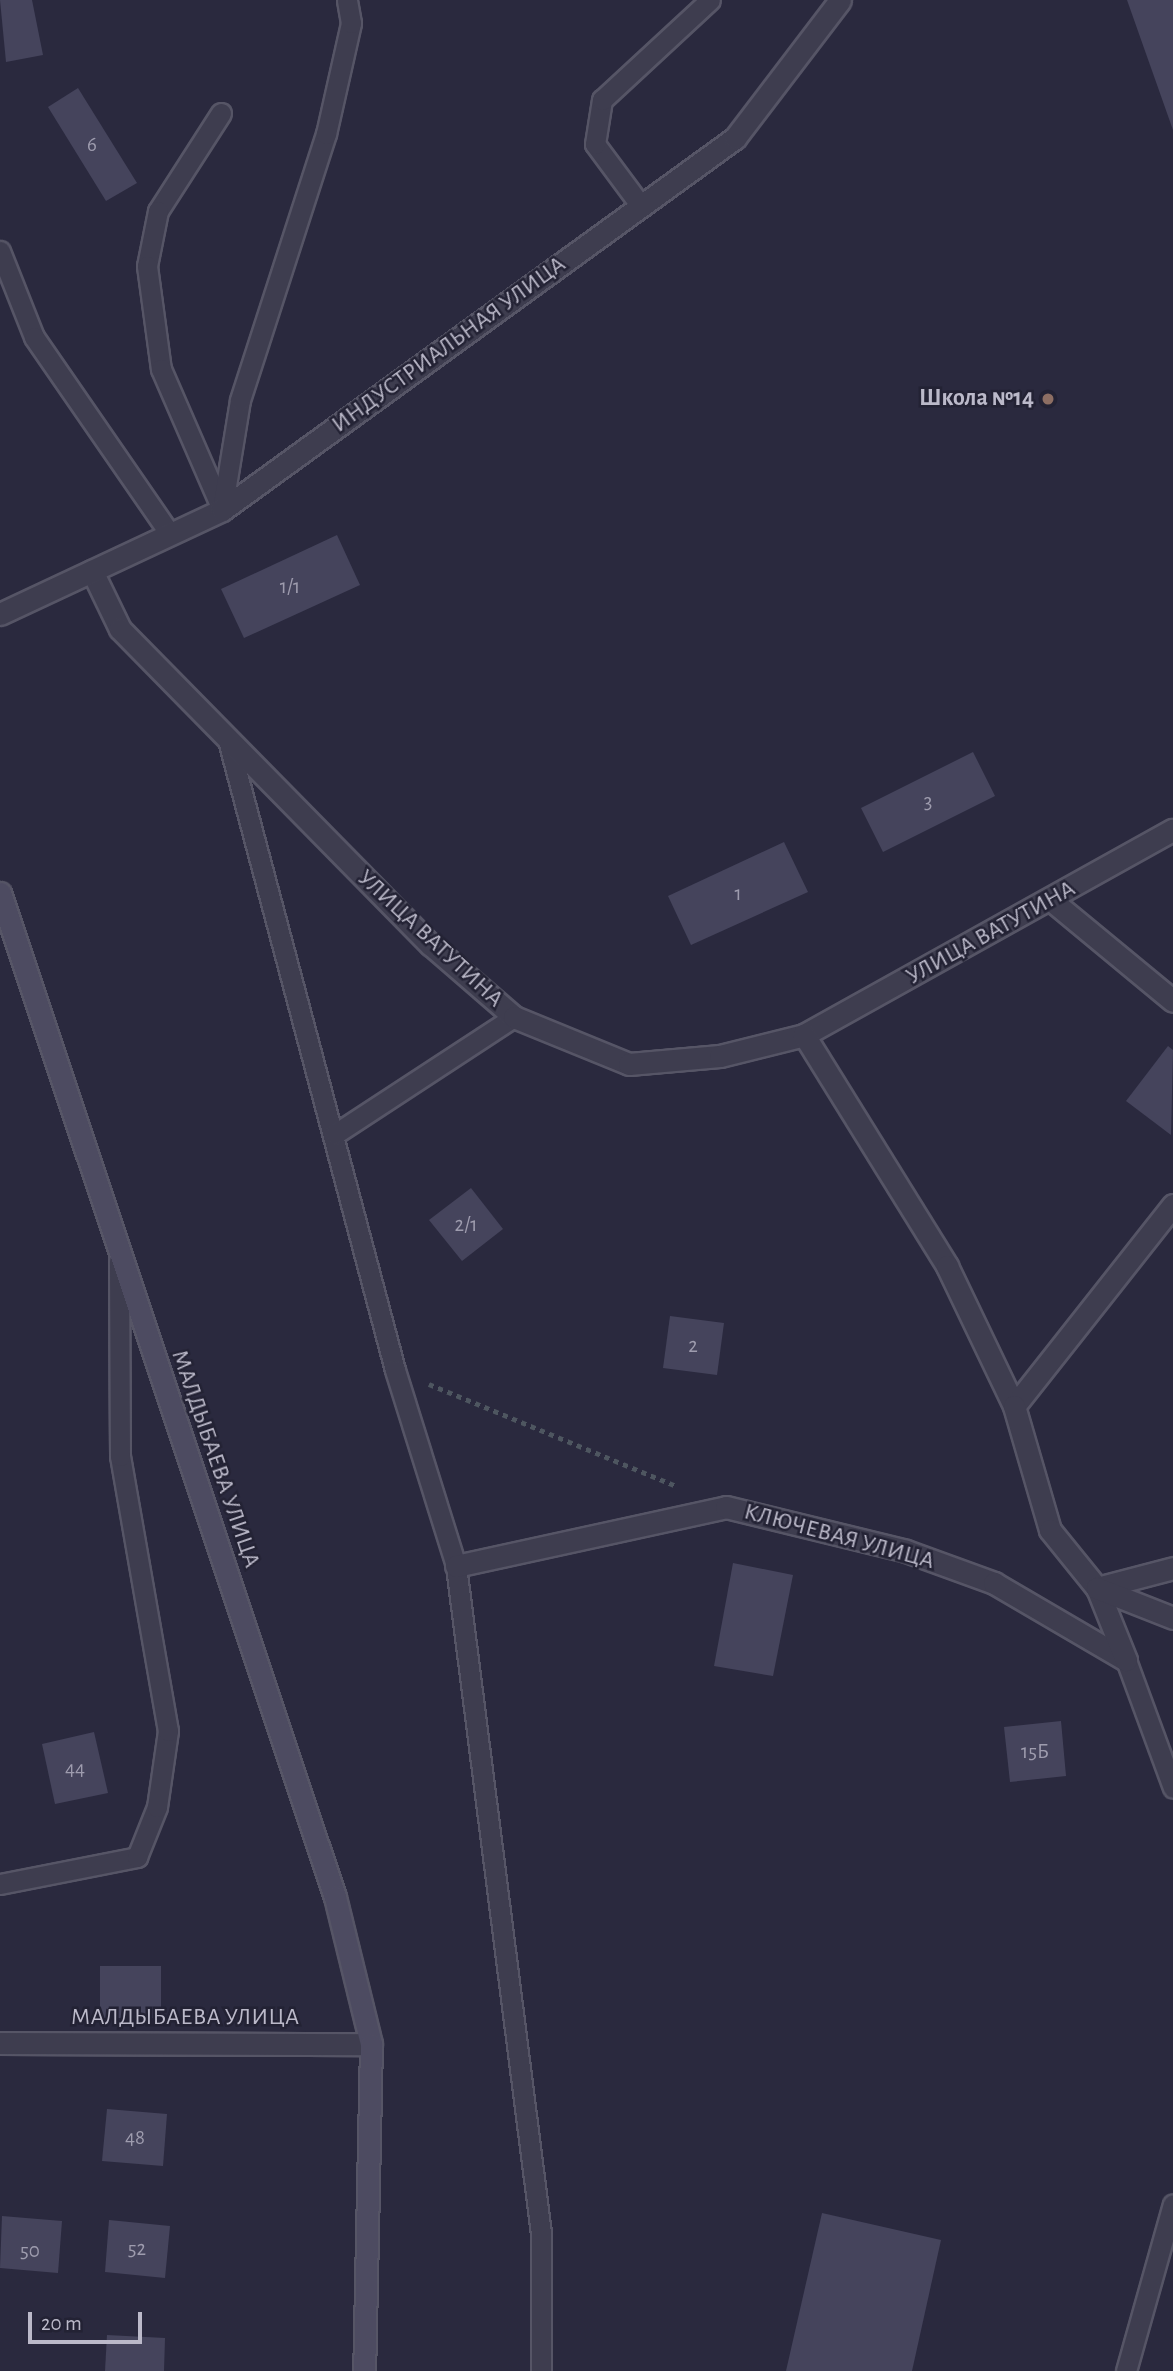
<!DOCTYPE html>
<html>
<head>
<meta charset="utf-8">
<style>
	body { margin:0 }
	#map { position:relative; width:1173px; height:2371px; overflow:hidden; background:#2a293e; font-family:"Alegreya Sans",sans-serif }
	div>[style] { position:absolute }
	.building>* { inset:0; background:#45445c }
	.path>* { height:4.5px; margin-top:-2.25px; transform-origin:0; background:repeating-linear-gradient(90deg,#4e5660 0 5px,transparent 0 10px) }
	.roads { filter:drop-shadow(2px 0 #565566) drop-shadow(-2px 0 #565566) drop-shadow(0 2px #565566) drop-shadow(0 -2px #565566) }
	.service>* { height:19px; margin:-9.5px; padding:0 9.5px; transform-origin:9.5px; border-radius:9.5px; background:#3e3d4f }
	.minor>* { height:21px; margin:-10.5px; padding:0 10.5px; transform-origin:10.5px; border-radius:10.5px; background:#3e3d4f }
	.secondary>* { height:21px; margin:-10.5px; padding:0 10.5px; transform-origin:10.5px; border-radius:10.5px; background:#4d4b61 }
	.dots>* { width:19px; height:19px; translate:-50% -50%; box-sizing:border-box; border:4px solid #232234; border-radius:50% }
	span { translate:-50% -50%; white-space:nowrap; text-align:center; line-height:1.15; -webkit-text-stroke:5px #232234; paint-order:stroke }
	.number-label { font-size:21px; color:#9e9cae }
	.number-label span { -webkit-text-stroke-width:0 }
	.street-label { font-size:24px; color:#bbb9c9 }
	.poi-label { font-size:24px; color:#bbb9c9; font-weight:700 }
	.right { translate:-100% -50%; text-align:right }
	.scale { position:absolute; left:28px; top:2312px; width:114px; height:32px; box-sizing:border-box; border:4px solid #bbb9c9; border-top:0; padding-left:9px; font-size:21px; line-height:24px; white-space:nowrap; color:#bbb9c9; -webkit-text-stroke:5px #232234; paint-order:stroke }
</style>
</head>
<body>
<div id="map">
	<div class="building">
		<div style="clip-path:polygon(0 0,32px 0,43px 55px,6px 62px)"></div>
		<div style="clip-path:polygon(1127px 0,1173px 0,1173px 130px)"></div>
		<div style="clip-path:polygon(78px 88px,137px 183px,106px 201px,48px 107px)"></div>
		<div style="clip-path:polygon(337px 535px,360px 585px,244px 638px,221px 589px)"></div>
		<div style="clip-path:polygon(973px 752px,995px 796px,883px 852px,861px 808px)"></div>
		<div style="clip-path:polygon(784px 842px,808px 892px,691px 945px,668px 896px)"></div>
		<div style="clip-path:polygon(1168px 1046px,1173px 1050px,1171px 1135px,1126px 1101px)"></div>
		<div style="clip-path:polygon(471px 1188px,503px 1229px,462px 1261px,429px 1220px)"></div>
		<div style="clip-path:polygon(670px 1316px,724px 1323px,717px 1375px,663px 1368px)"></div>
		<div style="clip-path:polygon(733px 1563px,793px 1575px,773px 1676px,714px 1666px)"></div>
		<div style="clip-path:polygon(1061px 1721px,1066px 1776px,1010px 1782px,1004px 1727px)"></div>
		<div style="clip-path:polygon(94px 1732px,108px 1793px,55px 1804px,42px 1744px)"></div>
		<div style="clip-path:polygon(100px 1966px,161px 1966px,161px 2018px,100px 2018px)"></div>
		<div style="clip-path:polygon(107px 2109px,167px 2114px,163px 2166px,102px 2161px)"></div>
		<div style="clip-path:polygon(822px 2213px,941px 2240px,912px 2371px,786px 2371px)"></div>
		<div style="clip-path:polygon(2px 2216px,62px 2221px,58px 2273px,0 2268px)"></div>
		<div style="clip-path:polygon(109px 2220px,170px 2226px,165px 2278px,105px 2272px)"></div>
		<div style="clip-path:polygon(107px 2335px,165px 2338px,164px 2371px,105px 2371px)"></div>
	</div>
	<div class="path">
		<div style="left:429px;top:1384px;width:267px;rotate:22.4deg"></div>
	</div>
	<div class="roads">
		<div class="service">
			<div style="left:221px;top:113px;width:117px;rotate:122.7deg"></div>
			<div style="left:158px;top:211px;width:56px;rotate:101.3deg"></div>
			<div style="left:147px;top:266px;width:104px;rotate:82.3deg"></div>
			<div style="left:161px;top:369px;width:153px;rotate:66.5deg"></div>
			<div style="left:641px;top:206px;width:77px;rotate:-126.6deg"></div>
			<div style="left:595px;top:144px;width:45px;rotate:-81deg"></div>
			<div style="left:602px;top:100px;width:147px;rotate:-42.8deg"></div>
			<div style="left:0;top:251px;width:92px;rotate:68.4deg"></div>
			<div style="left:34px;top:337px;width:239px;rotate:55.4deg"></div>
			<div style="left:222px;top:510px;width:111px;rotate:-80.7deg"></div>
			<div style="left:240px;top:400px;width:280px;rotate:-72.1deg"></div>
			<div style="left:326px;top:134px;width:114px;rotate:-77.3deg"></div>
			<div style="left:351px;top:23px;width:23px;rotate:-100deg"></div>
			<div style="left:228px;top:740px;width:652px;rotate:75.15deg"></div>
			<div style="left:395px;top:1370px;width:205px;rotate:72.7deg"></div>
			<div style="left:456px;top:1566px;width:672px;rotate:82.74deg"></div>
			<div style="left:541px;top:2233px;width:138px;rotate:90deg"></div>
			<div style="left:335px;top:1134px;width:214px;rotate:-33.2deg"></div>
			<div style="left:1126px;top:1660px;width:136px;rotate:69.8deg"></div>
			<div style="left:0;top:1884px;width:140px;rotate:-11.1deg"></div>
			<div style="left:137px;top:1857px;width:54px;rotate:-68.2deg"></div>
			<div style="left:157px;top:1807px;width:77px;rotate:-81.8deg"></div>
			<div style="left:168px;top:1731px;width:279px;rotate:-99.9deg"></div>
			<div style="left:120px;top:1456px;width:195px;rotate:-90.3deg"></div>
			<div style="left:1126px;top:2371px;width:173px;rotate:-74.3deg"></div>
		</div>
		<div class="minor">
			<div style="left:92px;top:571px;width:64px;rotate:64.2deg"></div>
			<div style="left:120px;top:629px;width:443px;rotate:45.5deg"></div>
			<div style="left:431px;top:945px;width:110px;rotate:40.9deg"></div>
			<div style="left:514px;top:1017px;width:124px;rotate:22.2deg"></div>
			<div style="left:629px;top:1064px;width:91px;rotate:-5deg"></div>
			<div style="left:720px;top:1056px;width:87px;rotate:-14deg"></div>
			<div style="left:804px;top:1035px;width:422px;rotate:-29.1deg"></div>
			<div style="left:0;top:614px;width:245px;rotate:-25.1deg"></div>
			<div style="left:222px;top:510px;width:634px;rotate:-35.95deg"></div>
			<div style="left:735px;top:138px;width:173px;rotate:-52.7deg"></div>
			<div style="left:1051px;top:900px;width:158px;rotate:39.6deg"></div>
			<div style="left:804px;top:1035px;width:272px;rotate:58.2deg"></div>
			<div style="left:947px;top:1266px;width:155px;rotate:64.4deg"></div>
			<div style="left:1173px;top:1205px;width:256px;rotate:128.3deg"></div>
			<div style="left:1014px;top:1406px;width:129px;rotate:73.8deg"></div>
			<div style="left:1050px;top:1530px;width:75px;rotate:51deg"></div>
			<div style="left:1097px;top:1588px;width:79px;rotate:-14.7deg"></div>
			<div style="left:456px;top:1566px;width:276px;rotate:-12.3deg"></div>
			<div style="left:726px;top:1507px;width:185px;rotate:13.7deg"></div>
			<div style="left:906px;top:1551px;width:94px;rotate:20deg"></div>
			<div style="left:994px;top:1583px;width:153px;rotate:30.3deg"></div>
			<div style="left:1126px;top:1660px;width:78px;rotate:-111.9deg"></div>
			<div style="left:1097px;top:1588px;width:82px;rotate:21.5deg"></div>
			<div style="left:0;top:2043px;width:371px;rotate:0.2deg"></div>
		</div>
		<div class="secondary">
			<div style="left:0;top:893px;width:1058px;rotate:71.55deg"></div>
			<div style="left:335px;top:1897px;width:151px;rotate:76.2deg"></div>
			<div style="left:371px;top:2044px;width:327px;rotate:91.2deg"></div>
		</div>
	</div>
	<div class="dots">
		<div style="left:1048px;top:399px;background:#8d6e63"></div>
	</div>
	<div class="number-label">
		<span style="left:92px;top:145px">6</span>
		<span style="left:290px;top:587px">1/1</span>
		<span style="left:928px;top:802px">3</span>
		<span style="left:738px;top:894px">1</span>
		<span style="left:466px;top:1225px">2/1</span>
		<span style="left:693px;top:1346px">2</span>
		<span style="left:1035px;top:1752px">15Б</span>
		<span style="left:75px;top:1769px">44</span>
		<span style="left:135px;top:2138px">48</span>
		<span style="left:137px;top:2249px">52</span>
		<span style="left:30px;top:2251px">50</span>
	</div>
	<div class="street-label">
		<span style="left:449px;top:345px;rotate:-36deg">ИНДУСТРИАЛЬНАЯ УЛИЦА</span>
		<span style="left:991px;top:933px;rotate:-29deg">УЛИЦА ВАТУТИНА</span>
		<span style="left:430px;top:939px;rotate:43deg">УЛИЦА ВАТУТИНА</span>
		<span style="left:215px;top:1459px;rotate:71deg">МАЛДЫБАЕВА УЛИЦА</span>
		<span style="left:839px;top:1537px;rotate:15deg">КЛЮЧЕВАЯ УЛИЦА</span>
		<span style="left:185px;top:2018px">МАЛДЫБАЕВА УЛИЦА</span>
	</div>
	<div class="poi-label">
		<span class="right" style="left:1034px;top:399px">Школа №14</span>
	</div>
	<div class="scale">20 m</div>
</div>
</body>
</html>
